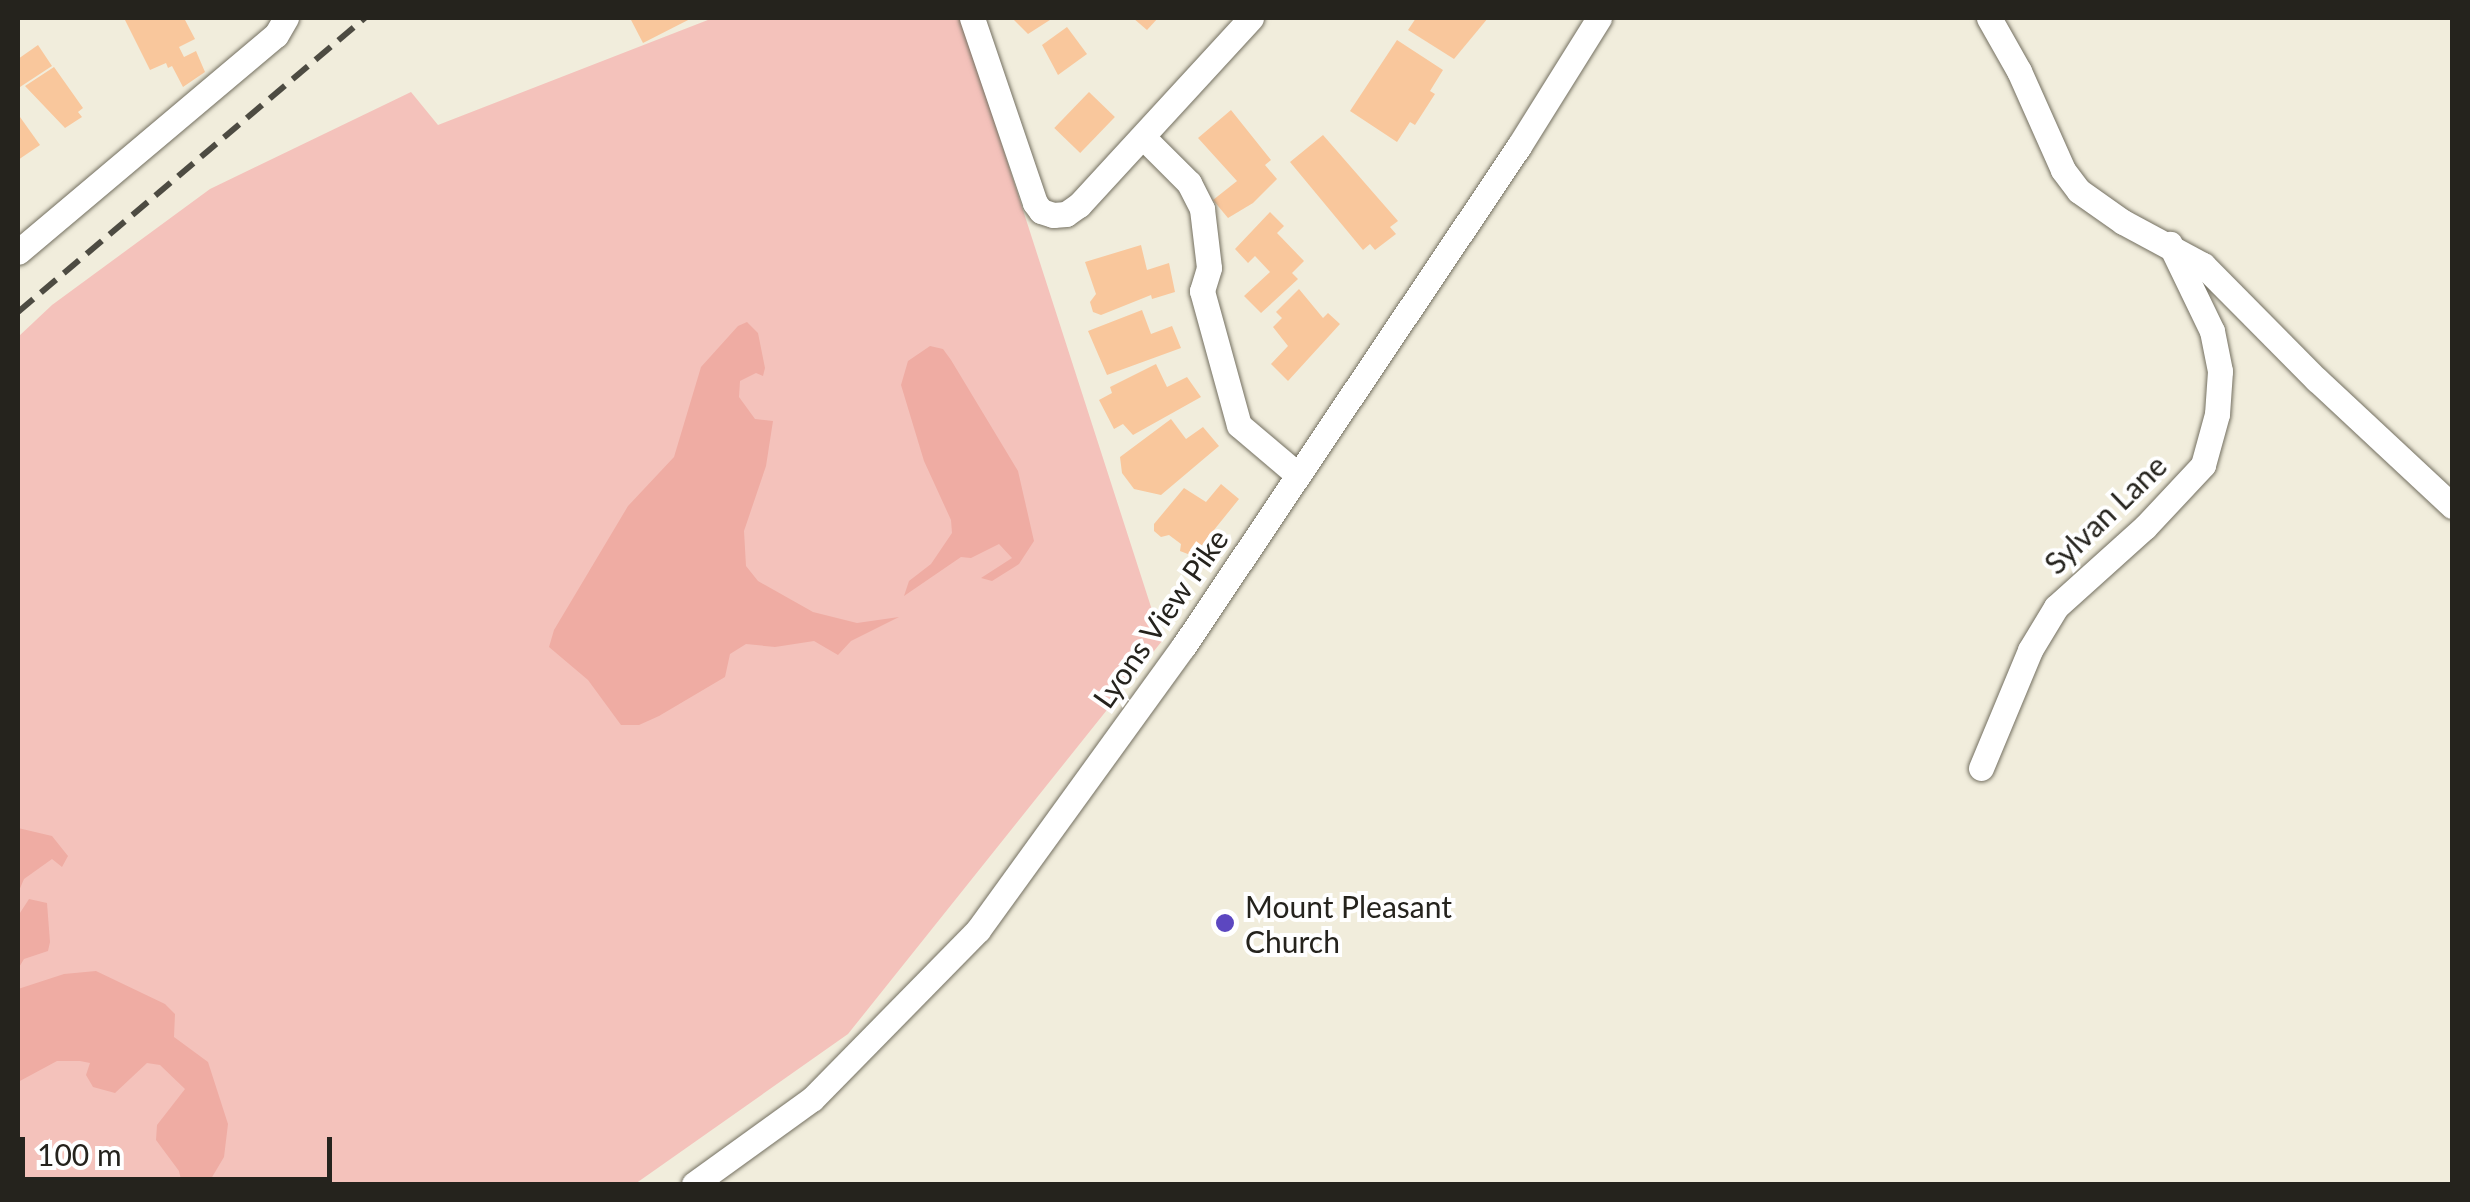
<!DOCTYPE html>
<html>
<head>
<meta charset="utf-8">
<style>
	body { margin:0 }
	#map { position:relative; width:2470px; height:1202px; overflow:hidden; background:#f1eddc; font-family:Lato,sans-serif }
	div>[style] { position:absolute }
	.green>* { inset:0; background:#f4c2bb }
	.forest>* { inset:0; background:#efaca3 }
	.building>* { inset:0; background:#f9c79c; transform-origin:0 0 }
	.roads { filter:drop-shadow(0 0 2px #736f60) drop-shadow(0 0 2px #736f60) }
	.minor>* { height:25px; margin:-12.5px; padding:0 12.5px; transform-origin:12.5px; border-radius:12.5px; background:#fff }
	.rail>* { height:6px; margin-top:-3px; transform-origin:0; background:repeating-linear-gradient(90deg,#4d4b42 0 20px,transparent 0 30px) }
	.dots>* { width:28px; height:28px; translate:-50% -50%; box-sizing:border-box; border:5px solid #fff; border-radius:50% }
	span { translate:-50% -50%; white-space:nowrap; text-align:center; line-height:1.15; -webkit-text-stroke:8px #fff; paint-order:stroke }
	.street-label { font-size:30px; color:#25231d }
	.poi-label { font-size:30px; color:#25231d }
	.left { translate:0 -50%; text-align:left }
	.frame { position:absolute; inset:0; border:20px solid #25231d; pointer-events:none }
	.scale { position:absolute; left:20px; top:1137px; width:312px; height:45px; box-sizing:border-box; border:5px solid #25231d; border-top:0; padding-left:12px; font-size:30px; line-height:35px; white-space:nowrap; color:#25231d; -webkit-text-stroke:8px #fff; paint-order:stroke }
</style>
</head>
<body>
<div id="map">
	<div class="green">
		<i style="clip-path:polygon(713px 18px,961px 18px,1162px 641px,848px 1034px,635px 1184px,18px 1184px,18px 337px,52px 305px,210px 189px,411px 92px,438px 125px)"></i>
	</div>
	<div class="forest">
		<i style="clip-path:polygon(747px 322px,758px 333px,765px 368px,763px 376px,756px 373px,740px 381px,739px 397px,755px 419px,773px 421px,766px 466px,744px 531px,746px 566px,758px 581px,813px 612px,857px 623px,899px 617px,851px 641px,838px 655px,814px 641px,775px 647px,746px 644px,730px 654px,725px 677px,659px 716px,639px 725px,621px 725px,588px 680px,549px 647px,554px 630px,628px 506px,674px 457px,701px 367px,738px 326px)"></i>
		<i style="clip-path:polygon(930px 346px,943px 349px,951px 360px,1018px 471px,1034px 541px,1019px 564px,992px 581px,981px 578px,1012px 558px,999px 544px,971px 558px,961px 557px,904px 596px,909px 581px,931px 564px,952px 533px,951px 520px,924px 461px,901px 385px,908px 361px)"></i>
		<i style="clip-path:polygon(18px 828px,52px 836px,68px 856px,62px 867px,52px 859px,24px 879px,18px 893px)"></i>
		<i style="clip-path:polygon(29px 899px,47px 903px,50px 942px,48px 951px,24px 959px,18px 969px,18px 916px)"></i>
		<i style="clip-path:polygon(96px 971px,165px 1004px,175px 1014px,174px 1037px,208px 1062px,228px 1124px,224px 1157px,208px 1184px,182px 1184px,179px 1171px,156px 1140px,157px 1125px,185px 1089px,160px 1065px,147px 1063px,115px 1093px,93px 1087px,86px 1075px,90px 1063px,80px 1061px,57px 1061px,18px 1082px,18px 989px,64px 974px)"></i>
	</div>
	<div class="building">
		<i style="clip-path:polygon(124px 18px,184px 18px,195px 39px,179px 47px,184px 57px,196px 51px,205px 72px,183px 87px,172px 66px,168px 68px,166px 63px,150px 70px)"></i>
		<i style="clip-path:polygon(630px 18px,692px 18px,643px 43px)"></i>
		<i style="clip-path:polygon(1012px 18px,1053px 18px,1028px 34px)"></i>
		<i style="clip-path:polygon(1133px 18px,1158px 18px,1147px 30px)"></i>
		<i style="clip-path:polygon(1416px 18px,1488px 18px,1454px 59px,1408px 30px)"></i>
		<i style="clip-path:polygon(1067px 27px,1087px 54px,1058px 75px,1042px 45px)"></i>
		<i style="clip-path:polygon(1397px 40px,1443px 70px,1430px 91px,1435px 94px,1415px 125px,1410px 122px,1397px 142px,1350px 111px)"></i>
		<i style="clip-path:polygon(38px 45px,52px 66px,20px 87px,18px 59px)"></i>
		<i style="clip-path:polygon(54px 67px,83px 108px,78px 112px,82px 117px,65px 128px,25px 86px)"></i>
		<i style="left:1089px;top:92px;width:36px;height:50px;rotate:44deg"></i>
		<i style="clip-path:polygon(1231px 110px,1271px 160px,1265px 165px,1277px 179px,1253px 203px,1228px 218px,1213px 200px,1237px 181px,1198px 138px)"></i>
		<i style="clip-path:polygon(20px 117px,40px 145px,18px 160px,18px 119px)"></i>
		<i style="clip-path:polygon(1323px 135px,1398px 221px,1390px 227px,1396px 234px,1375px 250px,1370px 244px,1363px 250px,1290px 162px)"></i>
		<i style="clip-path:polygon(1270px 212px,1284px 226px,1277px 233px,1304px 261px,1292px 273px,1298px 279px,1261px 313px,1244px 296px,1270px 272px,1255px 256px,1248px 263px,1235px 249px)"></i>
		<i style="clip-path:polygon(1141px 245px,1147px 270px,1169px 263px,1175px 292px,1152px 299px,1151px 295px,1101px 315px,1093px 312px,1090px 302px,1096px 294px,1085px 262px)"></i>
		<i style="clip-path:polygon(1299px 289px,1323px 318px,1328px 313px,1340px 324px,1288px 381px,1271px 364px,1288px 346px,1273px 327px,1282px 318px,1276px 312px)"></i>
		<i style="clip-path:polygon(1142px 310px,1151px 334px,1172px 326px,1181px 348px,1107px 375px,1088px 331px)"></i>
		<i style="clip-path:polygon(1156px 364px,1167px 387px,1187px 377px,1201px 397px,1133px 435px,1123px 424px,1114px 429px,1099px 400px,1112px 393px,1110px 387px)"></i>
		<i style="clip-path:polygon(1171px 419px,1186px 439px,1203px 427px,1219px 446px,1161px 495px,1134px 489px,1122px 473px,1120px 457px)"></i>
		<i style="clip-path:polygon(1221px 484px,1239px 499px,1193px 556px,1180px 551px,1181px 544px,1169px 535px,1161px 537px,1154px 531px,1154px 524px,1184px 488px,1206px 502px)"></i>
	</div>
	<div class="roads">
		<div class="minor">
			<i style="left:972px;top:18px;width:195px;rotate:71.2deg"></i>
			<i style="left:1035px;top:203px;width:10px;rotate:53deg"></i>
			<i style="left:1041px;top:211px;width:13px;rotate:18deg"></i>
			<i style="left:1053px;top:215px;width:13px;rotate:-4deg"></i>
			<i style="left:1066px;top:214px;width:16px;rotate:-35deg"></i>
			<i style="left:1079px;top:205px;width:254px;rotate:-47.4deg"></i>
			<i style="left:1989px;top:18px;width:61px;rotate:60.5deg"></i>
			<i style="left:2019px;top:71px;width:108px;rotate:66deg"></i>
			<i style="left:2063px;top:170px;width:26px;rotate:53deg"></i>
			<i style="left:2079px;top:191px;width:54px;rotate:35.2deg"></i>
			<i style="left:2123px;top:222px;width:91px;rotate:28.3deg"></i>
			<i style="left:2203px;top:265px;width:162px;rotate:45.3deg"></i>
			<i style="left:2317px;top:380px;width:185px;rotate:43deg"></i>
			<i style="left:1143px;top:137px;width:65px;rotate:45deg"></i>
			<i style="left:1189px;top:183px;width:29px;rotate:63deg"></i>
			<i style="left:1202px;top:209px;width:59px;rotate:83.2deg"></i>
			<i style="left:1209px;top:268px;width:24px;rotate:107deg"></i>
			<i style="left:1202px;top:291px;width:139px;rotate:74.6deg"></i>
			<i style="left:1239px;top:425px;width:77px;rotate:40.3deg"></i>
			<i style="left:18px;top:252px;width:337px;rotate:-40.1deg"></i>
			<i style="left:276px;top:35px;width:20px;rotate:-60deg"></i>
			<i style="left:1981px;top:768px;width:128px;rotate:-67.4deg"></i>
			<i style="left:2030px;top:650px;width:50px;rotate:-58.8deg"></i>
			<i style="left:2056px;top:607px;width:120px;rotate:-42deg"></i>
			<i style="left:2145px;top:527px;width:85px;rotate:-46.9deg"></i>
			<i style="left:2203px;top:465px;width:53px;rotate:-74.6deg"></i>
			<i style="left:2217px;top:414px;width:43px;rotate:-86deg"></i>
			<i style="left:2220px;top:371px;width:41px;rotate:-101.3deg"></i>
			<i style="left:2212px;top:331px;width:97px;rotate:-115.8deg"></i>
			<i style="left:694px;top:1184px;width:145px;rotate:-35.8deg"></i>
			<i style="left:812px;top:1099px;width:237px;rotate:-45.5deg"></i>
			<i style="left:978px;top:930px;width:349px;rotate:-54.1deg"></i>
			<i style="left:1183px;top:647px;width:603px;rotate:-56.15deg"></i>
			<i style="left:1519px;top:146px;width:151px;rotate:-58deg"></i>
		</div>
	</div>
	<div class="rail">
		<i style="left:18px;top:312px;width:455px;rotate:-40.3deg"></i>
	</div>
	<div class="dots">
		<i style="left:1225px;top:923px;background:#5c47c0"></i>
	</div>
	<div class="street-label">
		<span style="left:2105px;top:514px;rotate:-44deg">Sylvan Lane</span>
		<span style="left:1160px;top:618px;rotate:-55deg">Lyons View Pike</span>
	</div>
	<div class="poi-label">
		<span class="left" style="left:1245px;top:923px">Mount Pleasant<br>Church</span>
	</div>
	<div class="frame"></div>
	<div class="scale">100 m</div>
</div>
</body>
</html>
